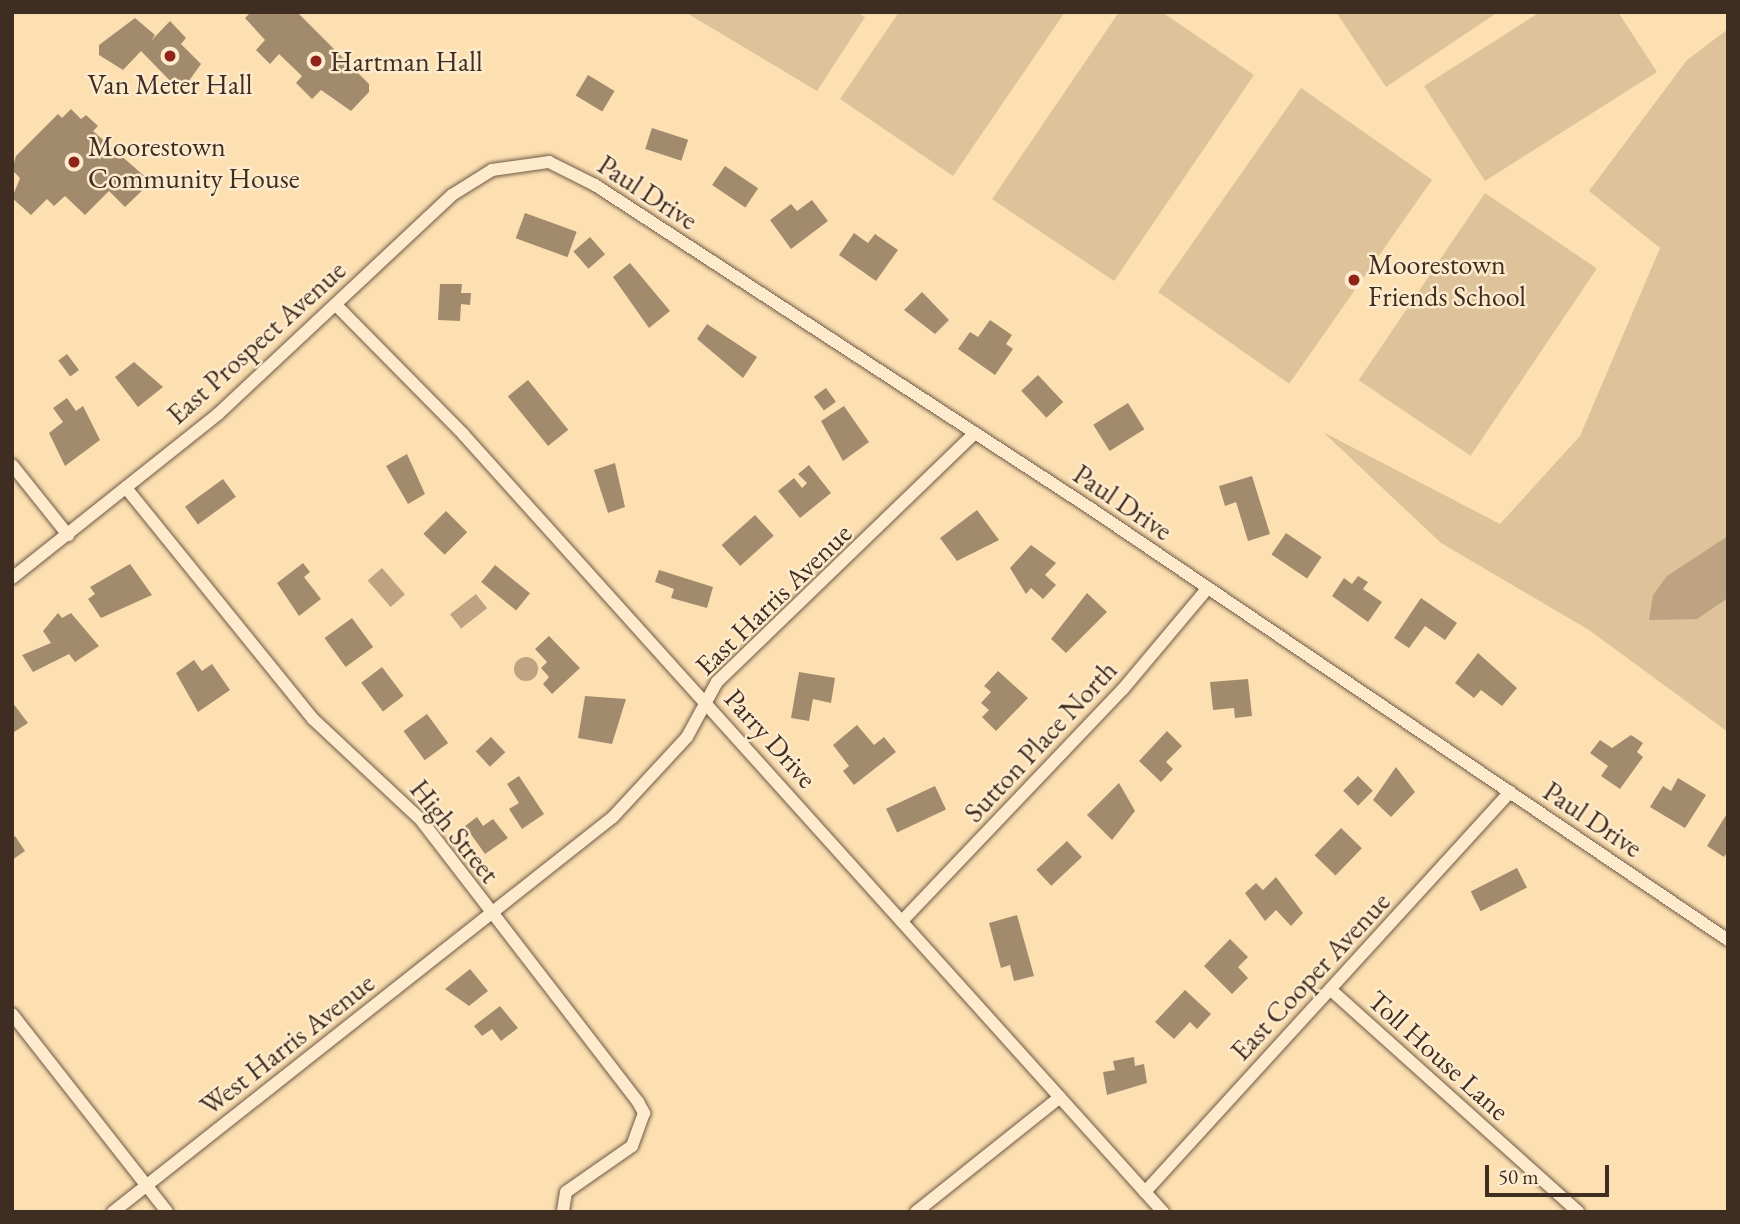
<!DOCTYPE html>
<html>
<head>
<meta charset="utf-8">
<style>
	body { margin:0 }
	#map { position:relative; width:1740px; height:1224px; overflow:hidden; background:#fde0b2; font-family:"EB Garamond",serif }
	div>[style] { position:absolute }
	.green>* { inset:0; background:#ddc29a; transform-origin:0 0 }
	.water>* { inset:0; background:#bda381; transform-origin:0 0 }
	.round { border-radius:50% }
	.building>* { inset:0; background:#a28a6d; transform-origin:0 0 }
	.roads { filter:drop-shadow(0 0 2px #6f5a46) drop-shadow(0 0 2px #6f5a46) }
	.street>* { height:12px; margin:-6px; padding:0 6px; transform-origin:6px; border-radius:6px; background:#feebcd }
	.dots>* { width:19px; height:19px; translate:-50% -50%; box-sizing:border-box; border:4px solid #feebcd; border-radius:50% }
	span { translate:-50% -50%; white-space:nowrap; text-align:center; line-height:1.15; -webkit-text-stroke:5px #feebcd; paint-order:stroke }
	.poi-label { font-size:28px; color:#402d22 }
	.left { translate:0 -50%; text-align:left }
	.street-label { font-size:28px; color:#402d22 }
	.frame { position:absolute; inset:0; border:14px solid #402d22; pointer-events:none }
	.scale { position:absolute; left:1485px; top:1165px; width:124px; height:32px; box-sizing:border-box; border:4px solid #402d22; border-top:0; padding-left:9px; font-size:21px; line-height:24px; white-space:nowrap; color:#402d22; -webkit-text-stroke:5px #feebcd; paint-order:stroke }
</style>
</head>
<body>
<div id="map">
	<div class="green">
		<i style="clip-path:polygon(685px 12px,856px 12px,865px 17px,817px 91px)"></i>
		<i style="clip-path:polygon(899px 12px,1065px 12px,953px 176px,840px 99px)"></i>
		<i style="clip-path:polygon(1119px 12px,1162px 12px,1254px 75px,1114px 281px,992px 199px)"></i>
		<i style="clip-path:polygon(1336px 12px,1498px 12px,1386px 87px)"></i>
		<i style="clip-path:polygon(1540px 12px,1618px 12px,1657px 72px,1485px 181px,1424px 86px)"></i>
		<i style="clip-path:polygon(1728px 29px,1728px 732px,1589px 630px,1441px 543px,1323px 432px,1500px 524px,1580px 436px,1660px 248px,1589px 191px,1687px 60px)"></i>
		<i style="left:1301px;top:88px;width:160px;height:249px;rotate:35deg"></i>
		<i style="left:1485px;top:193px;width:135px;height:226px;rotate:34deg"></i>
	</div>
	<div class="water">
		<i style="clip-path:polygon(1728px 536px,1728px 598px,1697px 619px,1649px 620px,1653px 595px,1667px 576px)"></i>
		<i style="left:382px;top:568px;width:35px;height:19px;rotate:49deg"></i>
		<i style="left:476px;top:594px;width:18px;height:33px;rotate:52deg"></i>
		<i class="round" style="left:514px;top:657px;width:24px;height:24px"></i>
	</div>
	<div class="building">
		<i style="clip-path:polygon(251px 12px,297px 12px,369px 84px,369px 92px,351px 111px,321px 90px,312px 99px,296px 83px,302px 76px,279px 54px,270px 64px,256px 50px,265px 40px,245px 18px)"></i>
		<i style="clip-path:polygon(135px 18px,155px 35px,151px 41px,170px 21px,186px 38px,181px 44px,201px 64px,181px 92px,141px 51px,123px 70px,99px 55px,99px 45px)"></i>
		<i style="left:588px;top:75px;width:31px;height:24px;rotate:31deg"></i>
		<i style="clip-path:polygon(71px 109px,81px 119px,86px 115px,98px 126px,93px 131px,151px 182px,125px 207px,109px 191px,85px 215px,65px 196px,54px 206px,47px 199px,31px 215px,12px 198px,20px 178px,12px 170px,16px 156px,58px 114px,62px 118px)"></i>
		<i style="left:652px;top:128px;width:38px;height:22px;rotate:18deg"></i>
		<i style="left:725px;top:166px;width:40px;height:23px;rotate:34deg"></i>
		<i style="clip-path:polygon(812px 200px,828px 221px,791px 249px,770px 220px,791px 204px,797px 211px)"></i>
		<i style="left:525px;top:213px;width:55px;height:27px;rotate:20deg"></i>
		<i style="clip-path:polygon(854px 233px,868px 243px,875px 234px,898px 250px,876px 281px,839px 255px)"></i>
		<i style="left:590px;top:237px;width:23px;height:22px;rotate:49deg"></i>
		<i style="clip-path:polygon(630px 263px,670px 311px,649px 328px,613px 277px)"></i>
		<i style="clip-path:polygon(440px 284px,462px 284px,461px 293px,471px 293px,470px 305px,461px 304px,460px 321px,438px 320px)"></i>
		<i style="clip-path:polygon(922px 292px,949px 320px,935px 334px,904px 310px)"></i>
		<i style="clip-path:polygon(990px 320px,1012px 335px,1006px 344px,1013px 349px,995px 375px,958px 349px,970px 332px,978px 337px)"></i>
		<i style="clip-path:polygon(707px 324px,757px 357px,743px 378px,697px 339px)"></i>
		<i style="left:67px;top:354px;width:20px;height:11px;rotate:53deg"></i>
		<i style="clip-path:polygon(134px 362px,163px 387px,138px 407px,115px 377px)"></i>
		<i style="left:1038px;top:375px;width:37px;height:23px;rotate:47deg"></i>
		<i style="left:528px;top:380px;width:64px;height:26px;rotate:51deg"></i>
		<i style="left:826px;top:388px;width:17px;height:15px;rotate:54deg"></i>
		<i style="clip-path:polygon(67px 398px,76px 411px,83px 406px,100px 440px,65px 466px,49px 433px,63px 422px,53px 408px)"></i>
		<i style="left:1128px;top:403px;width:31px;height:41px;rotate:58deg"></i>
		<i style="clip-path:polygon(844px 406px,869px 442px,843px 461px,821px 421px)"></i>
		<i style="clip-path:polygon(407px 454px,425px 494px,408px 504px,386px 466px)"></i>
		<i style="clip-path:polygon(615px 463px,625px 507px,608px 513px,594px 470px)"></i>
		<i style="clip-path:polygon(809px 465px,831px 493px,800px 518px,778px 491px,794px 478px,802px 488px,807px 483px,798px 474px)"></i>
		<i style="clip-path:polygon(1252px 476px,1270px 534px,1248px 541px,1236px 502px,1225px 506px,1219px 486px)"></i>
		<i style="left:223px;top:479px;width:22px;height:47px;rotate:54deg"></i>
		<i style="clip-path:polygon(977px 510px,999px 540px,957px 561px,940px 538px)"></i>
		<i style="left:446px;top:511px;width:30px;height:32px;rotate:45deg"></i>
		<i style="left:755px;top:515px;width:28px;height:45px;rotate:48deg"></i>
		<i style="left:1286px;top:533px;width:43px;height:26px;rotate:34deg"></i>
		<i style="clip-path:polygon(1031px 545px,1056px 563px,1045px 575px,1056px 585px,1043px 599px,1031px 588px,1026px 594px,1010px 568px)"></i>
		<i style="clip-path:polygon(303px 563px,310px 572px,304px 577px,321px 599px,299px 616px,277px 583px)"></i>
		<i style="clip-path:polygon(130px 564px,152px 595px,101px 618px,88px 599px,95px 594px,90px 587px)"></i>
		<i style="left:495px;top:565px;width:45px;height:22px;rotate:39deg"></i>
		<i style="clip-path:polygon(659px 570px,713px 587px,707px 608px,671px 598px,674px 589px,655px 582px)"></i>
		<i style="clip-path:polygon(1358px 576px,1368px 582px,1363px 589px,1382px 602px,1368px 622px,1332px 596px,1344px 578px,1352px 584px)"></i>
		<i style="clip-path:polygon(1087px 593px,1107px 612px,1066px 653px,1051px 639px)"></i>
		<i style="clip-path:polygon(1421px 598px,1457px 623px,1445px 640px,1425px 626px,1409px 648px,1394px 638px)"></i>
		<i style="clip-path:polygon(58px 613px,62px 618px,71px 613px,99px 646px,75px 662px,69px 654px,33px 672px,22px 655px,51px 643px,43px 631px)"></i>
		<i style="left:352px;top:618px;width:36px;height:34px;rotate:54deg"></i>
		<i style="clip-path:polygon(549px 636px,580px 668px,552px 694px,543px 684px,549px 677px,541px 668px,547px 662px,535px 649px)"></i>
		<i style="clip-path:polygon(1478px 653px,1517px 688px,1502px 706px,1481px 690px,1474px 698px,1455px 683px)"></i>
		<i style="clip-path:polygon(194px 660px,202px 671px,212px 664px,230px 690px,198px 712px,176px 673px)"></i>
		<i style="left:382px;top:667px;width:36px;height:26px;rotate:53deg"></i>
		<i style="clip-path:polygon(998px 671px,1028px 698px,996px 731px,982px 717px,989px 710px,981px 703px,991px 692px,984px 686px)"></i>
		<i style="clip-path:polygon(799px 672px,835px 678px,831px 703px,813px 699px,809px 721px,791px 718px)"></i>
		<i style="clip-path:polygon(1248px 679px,1252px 716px,1235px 718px,1234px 708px,1213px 710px,1210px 682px)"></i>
		<i style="clip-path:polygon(585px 696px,626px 699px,612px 744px,578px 738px)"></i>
		<i style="clip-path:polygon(12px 702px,28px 723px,14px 732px,12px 730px)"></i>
		<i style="left:427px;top:714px;width:36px;height:29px;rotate:54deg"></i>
		<i style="clip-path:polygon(857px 725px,874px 745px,884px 737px,896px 752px,854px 785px,843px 771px,849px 766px,833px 745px)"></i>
		<i style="clip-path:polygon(1167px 731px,1182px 746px,1166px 762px,1173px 769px,1161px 782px,1139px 761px)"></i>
		<i style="clip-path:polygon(1631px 735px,1643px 743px,1637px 752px,1643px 757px,1620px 789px,1601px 776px,1608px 766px,1590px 753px,1600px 740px,1612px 748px)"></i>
		<i style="left:491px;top:737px;width:21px;height:21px;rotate:47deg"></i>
		<i style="clip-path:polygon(1396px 767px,1415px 792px,1391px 817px,1373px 800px)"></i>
		<i style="clip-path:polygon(519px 776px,544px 814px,522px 829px,509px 809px,519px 803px,507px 784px)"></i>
		<i style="left:1358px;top:776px;width:21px;height:21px;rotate:45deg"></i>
		<i style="clip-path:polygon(1678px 778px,1706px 795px,1685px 828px,1650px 807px,1663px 786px,1671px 791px)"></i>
		<i style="clip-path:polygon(1119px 783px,1135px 811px,1112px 840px,1087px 815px)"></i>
		<i style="left:935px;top:786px;width:26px;height:54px;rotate:65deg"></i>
		<i style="clip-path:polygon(1728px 812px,1728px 851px,1724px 857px,1707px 846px)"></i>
		<i style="clip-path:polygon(477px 817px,483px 826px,493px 819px,508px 838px,485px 854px,465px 826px)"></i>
		<i style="left:1341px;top:828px;width:29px;height:38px;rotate:44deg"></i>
		<i style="clip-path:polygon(15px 836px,25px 851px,12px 860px,12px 838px)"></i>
		<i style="left:1067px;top:841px;width:22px;height:42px;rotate:47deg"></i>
		<i style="left:1517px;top:868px;width:22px;height:52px;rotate:63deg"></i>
		<i style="clip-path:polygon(1276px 877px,1303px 913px,1291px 926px,1276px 910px,1265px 921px,1245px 893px,1256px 883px,1263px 890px)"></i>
		<i style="clip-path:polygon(1017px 915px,1034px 976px,1014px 981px,1010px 965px,1001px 968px,989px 923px)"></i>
		<i style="clip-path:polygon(1230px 939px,1248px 957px,1238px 967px,1248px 978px,1232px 994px,1204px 966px)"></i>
		<i style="clip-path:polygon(470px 969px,488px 991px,469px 1006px,445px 989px)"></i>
		<i style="clip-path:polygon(1185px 990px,1211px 1014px,1197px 1029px,1190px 1022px,1174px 1039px,1155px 1022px)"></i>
		<i style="clip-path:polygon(500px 1006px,518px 1028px,501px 1041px,492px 1029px,482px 1036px,474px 1026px)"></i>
		<i style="clip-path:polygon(1134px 1057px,1135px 1066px,1144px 1064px,1147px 1083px,1107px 1095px,1103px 1072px,1115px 1070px,1113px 1061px)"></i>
	</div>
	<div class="roads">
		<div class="street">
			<i style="left:336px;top:305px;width:181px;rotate:45.4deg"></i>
			<i style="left:463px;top:434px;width:1047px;rotate:48.02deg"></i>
			<i style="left:12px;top:465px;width:90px;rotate:51.3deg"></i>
			<i style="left:126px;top:488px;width:297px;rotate:51deg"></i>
			<i style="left:313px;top:719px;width:148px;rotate:43.1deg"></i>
			<i style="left:421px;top:820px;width:356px;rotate:52.4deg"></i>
			<i style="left:638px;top:1102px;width:13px;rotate:61deg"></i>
			<i style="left:644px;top:1113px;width:35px;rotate:110deg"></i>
			<i style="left:632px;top:1146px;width:80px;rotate:145.1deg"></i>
			<i style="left:566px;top:1192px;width:20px;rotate:99deg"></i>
			<i style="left:12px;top:578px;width:263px;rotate:-38.5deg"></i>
			<i style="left:218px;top:414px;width:320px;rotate:-43.1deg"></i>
			<i style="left:452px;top:195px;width:47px;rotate:-32deg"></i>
			<i style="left:492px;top:170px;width:58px;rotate:-8deg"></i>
			<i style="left:549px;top:162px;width:51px;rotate:26.6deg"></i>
			<i style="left:595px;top:185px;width:591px;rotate:33.13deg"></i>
			<i style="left:1090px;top:508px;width:770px;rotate:34.1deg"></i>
			<i style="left:902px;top:921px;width:320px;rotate:-46.4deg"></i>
			<i style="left:1123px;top:689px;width:131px;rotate:-50deg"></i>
			<i style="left:1331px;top:990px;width:332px;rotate:41.9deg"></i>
			<i style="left:12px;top:1014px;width:251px;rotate:51.9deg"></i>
			<i style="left:1145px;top:1192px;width:542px;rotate:-47.62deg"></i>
			<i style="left:113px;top:1212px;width:637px;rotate:-38.31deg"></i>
			<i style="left:613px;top:817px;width:109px;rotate:-47.2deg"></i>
			<i style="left:687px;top:737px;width:63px;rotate:-61.4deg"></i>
			<i style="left:717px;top:682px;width:357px;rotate:-44deg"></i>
			<i style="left:916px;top:1212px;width:184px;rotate:-38.6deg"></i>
		</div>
	</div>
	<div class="dots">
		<i style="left:170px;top:56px;background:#8f2418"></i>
		<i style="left:316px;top:61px;background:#8f2418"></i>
		<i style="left:74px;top:162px;background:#8f2418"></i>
		<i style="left:1354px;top:280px;background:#8f2418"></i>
	</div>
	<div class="poi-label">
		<span class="left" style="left:330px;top:61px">Hartman Hall</span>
		<span style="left:170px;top:84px">Van Meter Hall</span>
		<span class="left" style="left:88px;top:162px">Moorestown<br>Community House</span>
		<span class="left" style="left:1368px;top:280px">Moorestown<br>Friends School</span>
	</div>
	<div class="street-label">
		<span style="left:648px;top:192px;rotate:33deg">Paul Drive</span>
		<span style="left:256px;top:342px;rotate:-42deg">East Prospect Avenue</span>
		<span style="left:1123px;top:502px;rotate:34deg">Paul Drive</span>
		<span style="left:773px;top:599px;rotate:-44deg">East Harris Avenue</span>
		<span style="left:771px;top:738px;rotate:48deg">Parry Drive</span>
		<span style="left:1040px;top:741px;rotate:-47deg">Sutton Place North</span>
		<span style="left:1593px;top:819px;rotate:34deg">Paul Drive</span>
		<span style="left:455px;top:831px;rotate:51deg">High Street</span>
		<span style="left:1310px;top:976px;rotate:-47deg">East Cooper Avenue</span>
		<span style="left:287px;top:1044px;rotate:-38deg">West Harris Avenue</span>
		<span style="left:1439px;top:1055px;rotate:42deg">Toll House Lane</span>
	</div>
	<div class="frame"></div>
	<div class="scale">50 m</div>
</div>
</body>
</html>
